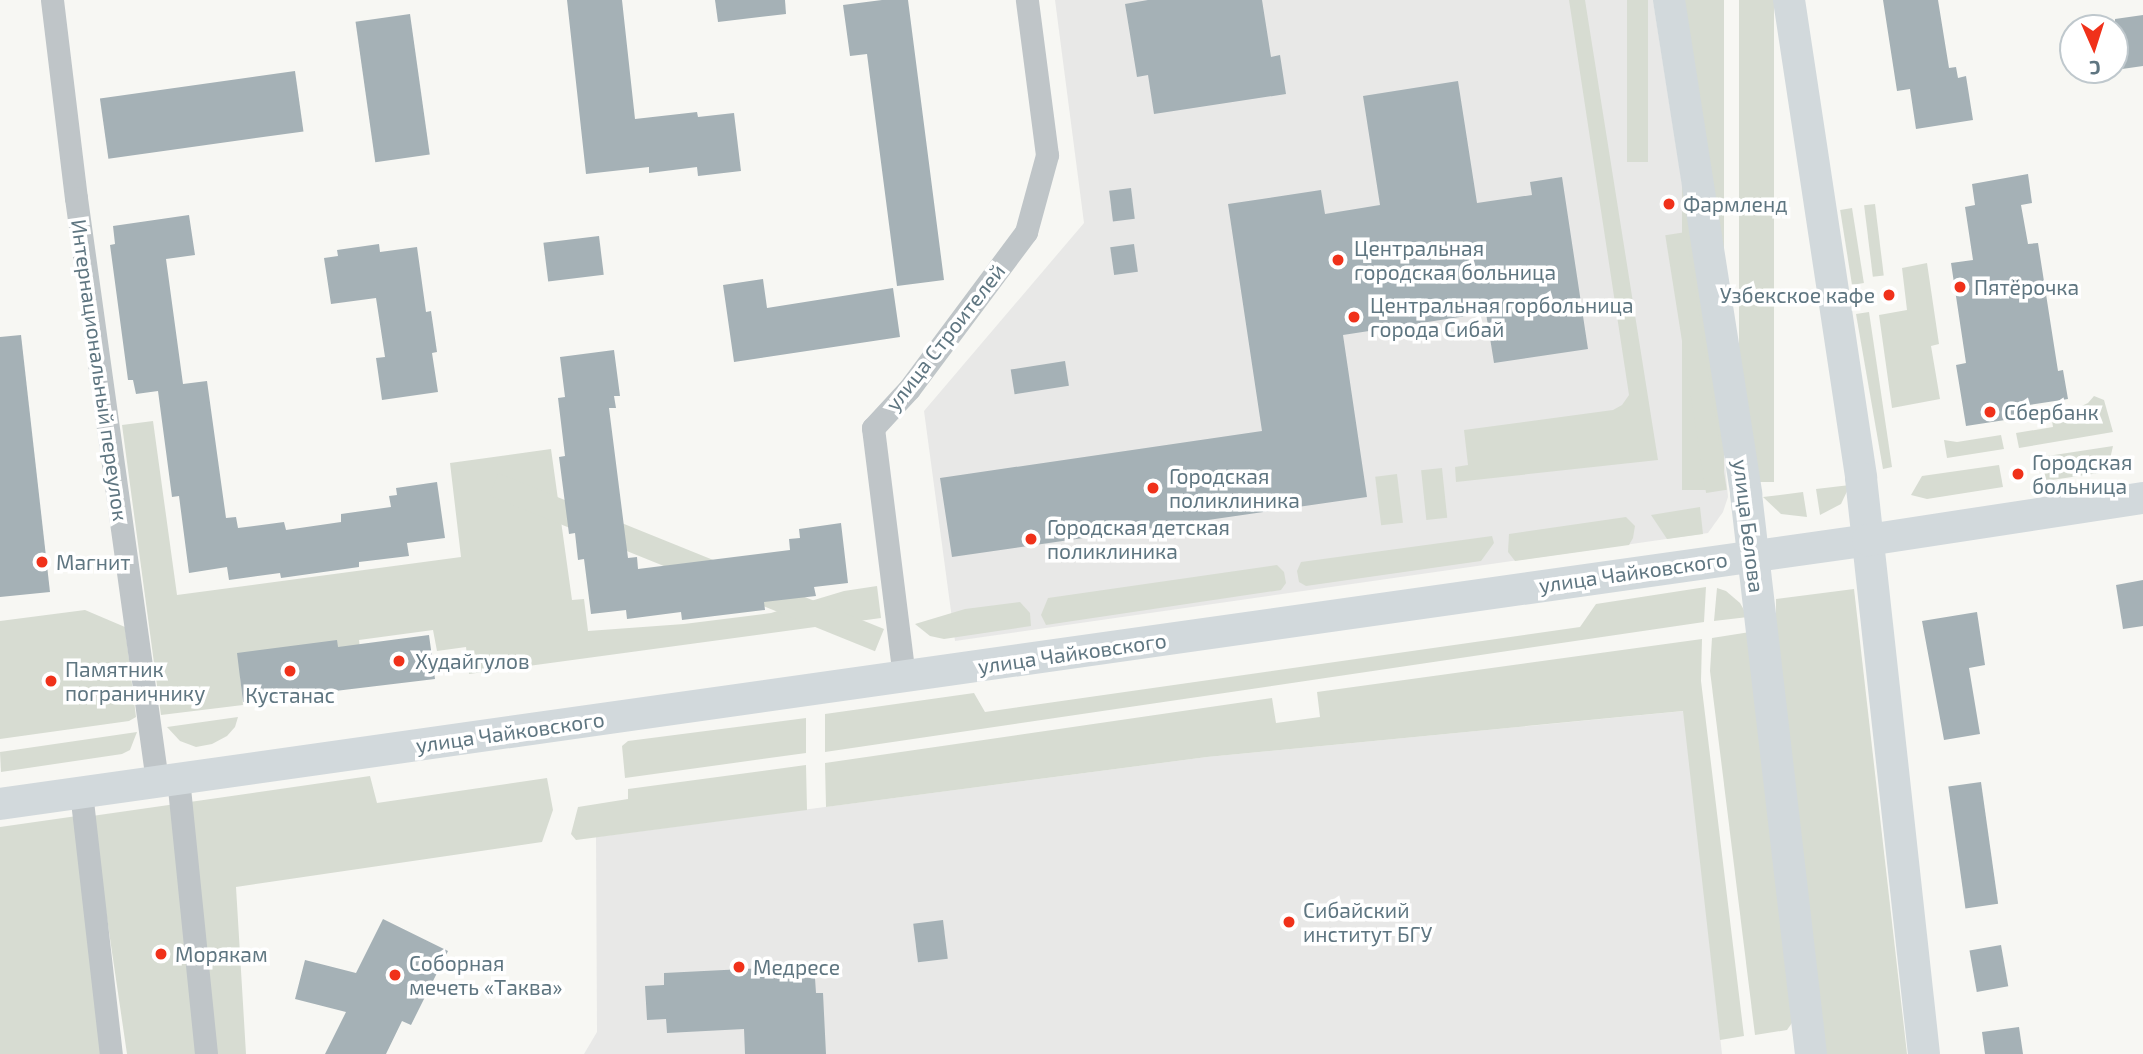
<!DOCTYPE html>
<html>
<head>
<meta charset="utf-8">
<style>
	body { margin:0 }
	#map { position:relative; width:2143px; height:1054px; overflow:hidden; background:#f7f7f3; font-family:"Exo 2",sans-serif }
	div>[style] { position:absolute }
	.built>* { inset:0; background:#e8e8e7 }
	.green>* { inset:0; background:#d7dcd2; transform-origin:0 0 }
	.building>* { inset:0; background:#a5b1b6; transform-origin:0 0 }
	.street>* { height:23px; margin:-11.5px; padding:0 11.5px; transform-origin:11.5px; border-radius:11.5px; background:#bfc5c8 }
	.secondary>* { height:32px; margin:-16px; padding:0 16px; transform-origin:16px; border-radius:16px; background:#d2d9dc }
	.dots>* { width:19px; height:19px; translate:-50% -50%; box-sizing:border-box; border:4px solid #fff; border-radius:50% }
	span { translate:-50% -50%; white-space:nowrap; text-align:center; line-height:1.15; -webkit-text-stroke:7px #fff; paint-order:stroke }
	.poi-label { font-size:21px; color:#5f7681 }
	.left { translate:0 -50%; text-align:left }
	.right { translate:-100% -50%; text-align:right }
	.street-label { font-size:21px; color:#5f7681 }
	.north { position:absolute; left:2059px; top:14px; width:70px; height:70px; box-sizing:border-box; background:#fff; border:2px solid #bfc8cd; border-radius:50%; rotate:177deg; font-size:19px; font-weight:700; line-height:28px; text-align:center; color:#5f7681 }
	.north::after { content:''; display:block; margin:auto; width:24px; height:32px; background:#f0311a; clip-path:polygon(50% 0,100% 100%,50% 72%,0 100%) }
</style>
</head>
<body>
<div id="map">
	<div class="built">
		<i style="clip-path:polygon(1055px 0,1653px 0,1723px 443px,1728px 497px,1723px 512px,1708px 533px,955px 641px,924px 411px,1084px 223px)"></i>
		<i style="clip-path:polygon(1684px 711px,1722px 1054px,584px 1054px,597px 1032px,596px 837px,1207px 757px)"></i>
	</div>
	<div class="green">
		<i style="clip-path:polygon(1569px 0,1585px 0,1658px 460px,1456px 482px,1455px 467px,1468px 465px,1464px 430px,1613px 410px,1622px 405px,1629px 395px)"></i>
		<i style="left:1627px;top:0;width:21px;height:162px"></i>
		<i style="left:1682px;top:0;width:42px;height:490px"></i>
		<i style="left:1739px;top:0;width:35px;height:482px"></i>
		<i style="left:1875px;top:204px;width:72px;height:11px;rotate:83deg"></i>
		<i style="left:1852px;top:208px;width:76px;height:12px;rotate:81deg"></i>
		<i style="left:1686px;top:232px;width:261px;height:21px;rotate:81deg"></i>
		<i style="clip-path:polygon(1927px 263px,1939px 344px,1931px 346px,1940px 399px,1892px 408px,1879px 315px,1907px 310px,1902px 268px)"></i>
		<i style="clip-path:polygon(1869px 312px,1892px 467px,1883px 469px,1856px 314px)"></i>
		<i style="clip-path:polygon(2094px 396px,2104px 400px,2113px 432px,2019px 448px,2016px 433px,2053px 427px,2051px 415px,2071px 411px,2088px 403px)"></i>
		<i style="clip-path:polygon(153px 421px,177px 595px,461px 557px,450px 463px,551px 449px,572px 600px,584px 599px,588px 631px,684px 624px,771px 613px,844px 591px,877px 586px,881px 618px,469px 674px,466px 647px,437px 651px,433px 630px,359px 640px,361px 658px,240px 675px,243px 705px,161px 715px,122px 425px)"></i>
		<i style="clip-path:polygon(2001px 435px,2004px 449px,1947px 458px,1944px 440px,1957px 442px)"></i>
		<i style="clip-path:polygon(2113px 446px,2110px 459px,2099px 473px,2045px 481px,2041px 457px)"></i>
		<i style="clip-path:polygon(1999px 465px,2003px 487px,1927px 499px,1911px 495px,1922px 476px)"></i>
		<i style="left:1442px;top:468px;width:50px;height:21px;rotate:84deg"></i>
		<i style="left:1397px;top:474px;width:49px;height:22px;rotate:83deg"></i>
		<i style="clip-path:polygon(1850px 485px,1841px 504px,1820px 515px,1816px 489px)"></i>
		<i style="clip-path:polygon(1803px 492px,1807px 517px,1781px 514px,1763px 497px)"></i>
		<i style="clip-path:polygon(1700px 507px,1703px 534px,1667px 539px,1651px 515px)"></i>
		<i style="clip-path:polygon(1626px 517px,1635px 526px,1633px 538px,1629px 545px,1515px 561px,1508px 552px,1509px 534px)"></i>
		<i style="clip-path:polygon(1492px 536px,1494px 543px,1481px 561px,1306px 586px,1299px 582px,1297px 571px,1301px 562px)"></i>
		<i style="clip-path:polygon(1277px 565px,1284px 572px,1286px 583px,1281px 590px,1046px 625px,1041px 615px,1048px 598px)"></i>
		<i style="clip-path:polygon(1706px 587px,1704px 622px,825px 752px,825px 714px,974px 693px,985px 712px,1580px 627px,1596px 604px)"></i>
		<i style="clip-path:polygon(1717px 588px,1726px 591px,1740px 603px,1748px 617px,1714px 621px)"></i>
		<i style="clip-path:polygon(1854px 589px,1907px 1054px,1825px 1054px,1776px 626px,1776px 599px)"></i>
		<i style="clip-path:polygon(1020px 602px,1030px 613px,1031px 626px,944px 639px,930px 636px,915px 624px,965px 609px)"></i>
		<i style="clip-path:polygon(85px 610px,125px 627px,136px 717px,129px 721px,0 739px,0 621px)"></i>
		<i style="left:884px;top:629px;width:24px;height:416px;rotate:112deg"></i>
		<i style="clip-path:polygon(1750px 632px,1794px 1020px,1787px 1030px,1755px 1035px,1710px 671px,1712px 638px)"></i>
		<i style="clip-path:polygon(1702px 639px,1701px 681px,1744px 1036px,1720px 1040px,1683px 711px,1207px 757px,826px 807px,825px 763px,1272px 698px,1276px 723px,1320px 717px,1317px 692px)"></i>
		<i style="clip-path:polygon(238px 717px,235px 727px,227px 736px,212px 744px,196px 747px,180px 741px,167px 727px)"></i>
		<i style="clip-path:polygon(806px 718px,806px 753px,625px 778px,622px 746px,628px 741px)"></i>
		<i style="clip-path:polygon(137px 732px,130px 750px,122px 754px,1px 772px,0 752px)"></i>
		<i style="clip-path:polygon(806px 765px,807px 810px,576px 840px,571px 834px,578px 807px,628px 799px,628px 789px)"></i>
		<i style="clip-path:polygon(370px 776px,377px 803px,547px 778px,553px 810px,542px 842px,236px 887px,246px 1054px,127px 1054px,92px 816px)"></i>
		<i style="clip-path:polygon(77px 816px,105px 1054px,0 1054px,0 827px)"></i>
	</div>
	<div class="building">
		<i style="clip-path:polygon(567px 0,622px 0,635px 119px,697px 112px,698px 117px,734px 113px,741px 171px,698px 176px,697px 167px,649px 173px,649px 167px,586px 174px)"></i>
		<i style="clip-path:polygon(715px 0,785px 0,786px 14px,718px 22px)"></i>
		<i style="clip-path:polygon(882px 0,908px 0,944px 280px,897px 286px,867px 54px,850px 56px,843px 5px)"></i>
		<i style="clip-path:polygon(1148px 0,1262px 0,1271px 57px,1280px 55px,1286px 94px,1154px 114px,1148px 75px,1137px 77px,1125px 4px)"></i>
		<i style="clip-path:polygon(1883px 0,1938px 0,1949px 68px,1956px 67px,1958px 78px,1966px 76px,1973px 120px,1916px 129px,1910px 89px,1897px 91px)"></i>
		<i style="left:410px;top:14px;width:142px;height:55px;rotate:82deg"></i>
		<i style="clip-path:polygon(2143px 15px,2143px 66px,2115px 70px,2115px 19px)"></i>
		<i style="left:295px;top:71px;width:61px;height:197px;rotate:82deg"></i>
		<i style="clip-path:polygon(1458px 81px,1477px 203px,1532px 195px,1530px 182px,1562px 177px,1588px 349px,1494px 363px,1486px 313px,1343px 335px,1367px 497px,952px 557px,940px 478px,1262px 431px,1228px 204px,1321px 190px,1325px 214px,1380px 205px,1363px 96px)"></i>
		<i style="clip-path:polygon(2028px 174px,2032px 203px,2021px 205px,2028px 244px,2038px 243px,2058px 371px,2063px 370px,2068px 399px,2029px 405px,2031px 416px,1966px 426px,1956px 365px,1966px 363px,1951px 263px,1973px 260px,1965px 207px,1975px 205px,1972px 184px)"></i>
		<i style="left:1131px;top:188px;width:31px;height:22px;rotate:83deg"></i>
		<i style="clip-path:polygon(189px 215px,195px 255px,166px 259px,183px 384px,207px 381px,226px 518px,236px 517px,238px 528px,284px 522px,286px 530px,341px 522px,341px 514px,391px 507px,389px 496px,397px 495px,396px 488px,437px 482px,445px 538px,407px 543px,409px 556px,359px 562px,359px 567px,281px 578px,280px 573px,229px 580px,227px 567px,189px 573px,179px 496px,172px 497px,158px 391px,136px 394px,133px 380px,128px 380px,110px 245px,115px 244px,113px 226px)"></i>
		<i style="left:599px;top:236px;width:39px;height:56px;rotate:83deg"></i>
		<i style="clip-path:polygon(379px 244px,380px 252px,417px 247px,426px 312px,431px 311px,437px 352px,432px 353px,438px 392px,382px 400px,376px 358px,385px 357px,376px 298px,331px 304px,324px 258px,338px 256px,337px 250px)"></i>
		<i style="left:1134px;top:244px;width:28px;height:24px;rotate:82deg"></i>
		<i style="clip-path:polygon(763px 279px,767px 308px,893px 288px,900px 337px,734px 362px,723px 285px)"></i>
		<i style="clip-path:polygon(21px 335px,50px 592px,0 597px,0 337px)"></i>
		<i style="clip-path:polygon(614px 350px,620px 396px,614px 396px,616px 408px,609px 408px,628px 558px,637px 557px,638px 569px,790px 550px,789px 539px,800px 538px,799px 529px,841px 523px,848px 583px,814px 587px,816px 596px,764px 602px,765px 610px,682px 620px,681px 612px,627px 619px,626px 610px,591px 614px,584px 559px,578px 560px,575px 533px,569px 534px,559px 457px,565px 456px,558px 398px,565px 397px,560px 357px)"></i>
		<i style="left:1065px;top:361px;width:25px;height:55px;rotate:81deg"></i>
		<i style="clip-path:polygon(2143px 580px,2143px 626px,2123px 629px,2116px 585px)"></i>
		<i style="clip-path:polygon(1977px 612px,1985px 665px,1969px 668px,1980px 734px,1944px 740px,1922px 621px)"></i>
		<i style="clip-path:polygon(429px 635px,435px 679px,243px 702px,237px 653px,337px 640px,338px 647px)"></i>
		<i style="left:1981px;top:782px;width:123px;height:33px;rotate:82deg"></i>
		<i style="clip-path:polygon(383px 919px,448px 951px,411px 1025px,402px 1021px,386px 1054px,325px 1054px,346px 1012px,295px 999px,305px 960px,356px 973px)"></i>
		<i style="left:943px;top:920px;width:39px;height:30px;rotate:83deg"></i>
		<i style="left:2001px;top:945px;width:42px;height:32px;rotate:80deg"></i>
		<i style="clip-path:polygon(805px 966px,806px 978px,815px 978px,816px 993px,823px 993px,826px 1054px,745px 1054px,744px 1029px,667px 1033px,666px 1019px,647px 1020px,645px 986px,664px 985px,664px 973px)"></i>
		<i style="clip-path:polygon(2019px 1027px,2023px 1054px,1985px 1054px,1982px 1032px)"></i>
	</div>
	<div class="street">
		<i style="left:52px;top:0;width:199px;rotate:83.1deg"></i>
		<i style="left:76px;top:198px;width:589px;rotate:82.09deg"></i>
		<i style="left:904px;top:677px;width:251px;rotate:-97.1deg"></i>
		<i style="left:873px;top:428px;width:53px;rotate:-47.3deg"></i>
		<i style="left:909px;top:389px;width:196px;rotate:-53.3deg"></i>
		<i style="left:1026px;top:232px;width:80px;rotate:-74.7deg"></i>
		<i style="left:1047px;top:155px;width:156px;rotate:-97.4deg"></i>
		<i style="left:178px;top:778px;width:277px;rotate:84.2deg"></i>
		<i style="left:81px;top:792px;width:264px;rotate:83.5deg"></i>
	</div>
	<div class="secondary">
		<i style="left:1669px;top:0;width:500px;rotate:81.1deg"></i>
		<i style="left:1746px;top:494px;width:564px;rotate:83.38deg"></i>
		<i style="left:1789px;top:0;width:483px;rotate:81.4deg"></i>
		<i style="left:1861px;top:478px;width:579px;rotate:83.76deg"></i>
		<i style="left:0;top:804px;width:1887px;rotate:-8.04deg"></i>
		<i style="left:1868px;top:540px;width:278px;rotate:-8.7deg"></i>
	</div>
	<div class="dots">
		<i style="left:1669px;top:204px;background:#f0311a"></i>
		<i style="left:1338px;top:260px;background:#f0311a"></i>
		<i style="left:1960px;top:287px;background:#f0311a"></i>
		<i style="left:1889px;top:295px;background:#f0311a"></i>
		<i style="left:1354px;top:317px;background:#f0311a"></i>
		<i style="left:1990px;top:412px;background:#f0311a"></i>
		<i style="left:2018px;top:474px;background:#f0311a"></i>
		<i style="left:1153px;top:488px;background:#f0311a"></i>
		<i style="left:1031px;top:539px;background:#f0311a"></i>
		<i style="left:42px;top:562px;background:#f0311a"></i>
		<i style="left:399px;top:661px;background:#f0311a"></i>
		<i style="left:290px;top:671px;background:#f0311a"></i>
		<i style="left:51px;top:681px;background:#f0311a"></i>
		<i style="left:1289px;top:922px;background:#f0311a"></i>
		<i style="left:161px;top:954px;background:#f0311a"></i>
		<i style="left:739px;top:967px;background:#f0311a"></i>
		<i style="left:395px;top:975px;background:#f0311a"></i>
	</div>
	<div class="poi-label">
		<span class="left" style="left:1683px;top:204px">Фармленд</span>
		<span class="left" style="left:1354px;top:260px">Центральная<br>городская больница</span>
		<span class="left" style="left:1974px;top:287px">Пятёрочка</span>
		<span class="right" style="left:1875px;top:295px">Узбекское кафе</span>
		<span class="left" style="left:1370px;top:317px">Центральная горбольница<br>города Сибай</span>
		<span class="left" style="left:2004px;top:412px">Сбербанк</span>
		<span class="left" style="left:2032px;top:474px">Городская<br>больница</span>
		<span class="left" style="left:1169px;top:488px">Городская<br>поликлиника</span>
		<span class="left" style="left:1047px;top:539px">Городская детская<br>поликлиника</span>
		<span class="left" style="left:56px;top:562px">Магнит</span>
		<span class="left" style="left:415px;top:661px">Худайгулов</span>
		<span class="left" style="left:65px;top:681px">Памятник<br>пограничнику</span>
		<span style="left:290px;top:695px">Кустанас</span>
		<span class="left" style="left:1303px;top:922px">Сибайский<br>институт БГУ</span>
		<span class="left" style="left:175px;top:954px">Морякам</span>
		<span class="left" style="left:409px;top:975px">Соборная<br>мечеть «Таква»</span>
		<span class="left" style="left:753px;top:967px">Медресе</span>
	</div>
	<div class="street-label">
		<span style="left:945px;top:337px;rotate:-52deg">улица Строителей</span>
		<span style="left:100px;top:370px;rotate:82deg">Интернациональный переулок</span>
		<span style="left:1749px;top:526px;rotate:83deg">улица Белова</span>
		<span style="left:1633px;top:572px;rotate:-8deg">улица Чайковского</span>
		<span style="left:1072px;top:653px;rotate:-8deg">улица Чайковского</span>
		<span style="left:510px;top:732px;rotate:-8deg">улица Чайковского</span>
	</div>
	<div class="north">С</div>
</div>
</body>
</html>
